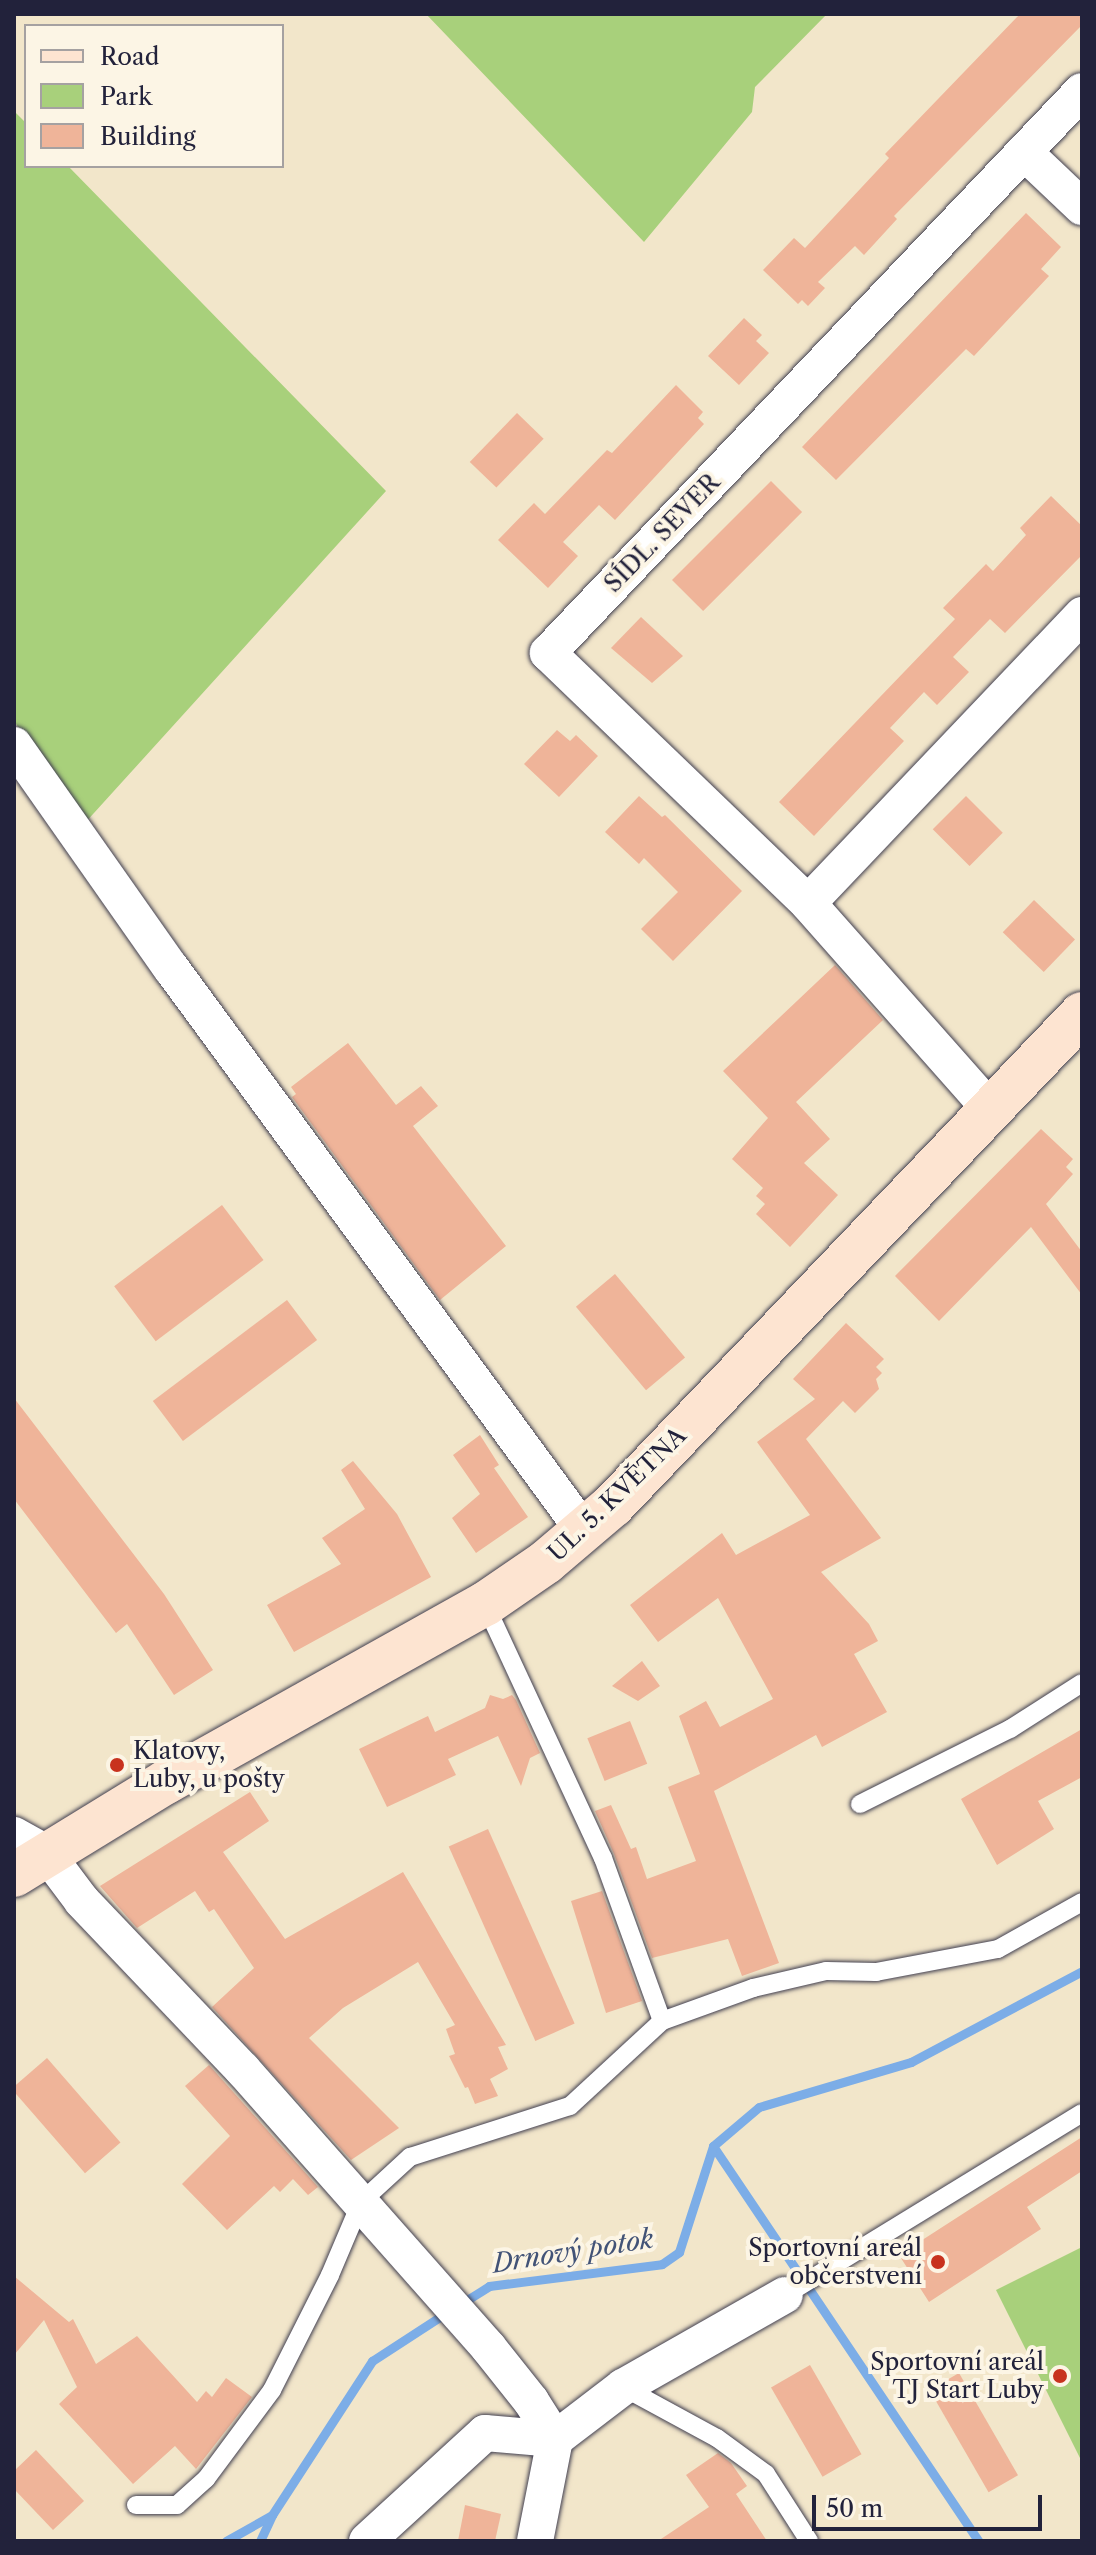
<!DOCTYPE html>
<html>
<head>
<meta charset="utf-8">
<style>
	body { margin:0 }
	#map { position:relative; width:1096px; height:2555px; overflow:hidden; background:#f2e6ca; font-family:"Libre Caslon Text",serif }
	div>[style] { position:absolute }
	.green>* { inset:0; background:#a8d07b }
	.stream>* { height:9px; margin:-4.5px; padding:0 4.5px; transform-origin:4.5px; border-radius:4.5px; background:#7cade7 }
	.building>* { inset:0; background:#efb499; transform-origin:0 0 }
	.roads { filter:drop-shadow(0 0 2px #413f50) drop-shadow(0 0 2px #413f50) }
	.lane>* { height:18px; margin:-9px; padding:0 9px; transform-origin:9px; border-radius:9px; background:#fff }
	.street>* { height:36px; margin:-18px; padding:0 18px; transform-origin:18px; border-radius:18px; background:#fff }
	.secondary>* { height:44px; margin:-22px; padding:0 22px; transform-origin:22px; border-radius:22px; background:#fde4d1 }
	.dots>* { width:22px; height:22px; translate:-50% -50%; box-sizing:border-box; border:4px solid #fcf5e5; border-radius:50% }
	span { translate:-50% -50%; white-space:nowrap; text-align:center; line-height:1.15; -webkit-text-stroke:8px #fcf5e5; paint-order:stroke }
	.street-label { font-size:24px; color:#22223b }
	.poi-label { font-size:24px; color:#22223b }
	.left { translate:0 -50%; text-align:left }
	.right { translate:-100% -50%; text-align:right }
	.water-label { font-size:26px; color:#425377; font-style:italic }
	.frame { position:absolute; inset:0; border:16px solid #22223b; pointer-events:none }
	.legend { position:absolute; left:24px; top:24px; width:260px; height:144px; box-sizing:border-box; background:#fcf5e5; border:2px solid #a5a1a1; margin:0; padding:10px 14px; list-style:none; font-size:24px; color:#22223b }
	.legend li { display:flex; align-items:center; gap:16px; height:40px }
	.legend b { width:40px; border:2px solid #a5a1a1 }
	.scale { position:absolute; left:812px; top:2495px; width:230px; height:36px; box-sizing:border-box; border:4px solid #22223b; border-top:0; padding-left:10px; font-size:24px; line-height:28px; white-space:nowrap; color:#22223b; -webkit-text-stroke:6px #fcf5e5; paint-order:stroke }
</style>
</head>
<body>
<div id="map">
	<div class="green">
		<i style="clip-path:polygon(426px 14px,827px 14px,755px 87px,752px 112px,644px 242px)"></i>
		<i style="clip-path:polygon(14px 111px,26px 123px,26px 166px,68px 166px,386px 491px,84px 824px,14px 721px)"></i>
		<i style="clip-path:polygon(1082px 2247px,1082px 2462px,996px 2290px)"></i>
	</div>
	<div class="stream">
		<i style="left:713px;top:2146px;width:476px;rotate:56.1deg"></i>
		<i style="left:459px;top:2305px;width:36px;rotate:-32deg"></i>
		<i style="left:489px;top:2286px;width:174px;rotate:-7.2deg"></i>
		<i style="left:662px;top:2264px;width:21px;rotate:-35deg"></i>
		<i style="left:679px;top:2252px;width:111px;rotate:-72.2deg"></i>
		<i style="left:713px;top:2146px;width:60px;rotate:-40.3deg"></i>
		<i style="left:759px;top:2107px;width:159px;rotate:-16.5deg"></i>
		<i style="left:911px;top:2062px;width:194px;rotate:-28deg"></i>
		<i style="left:226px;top:2541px;width:53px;rotate:-29.5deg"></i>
		<i style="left:260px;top:2541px;width:29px;rotate:-65deg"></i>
		<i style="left:272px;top:2515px;width:184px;rotate:-57deg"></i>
		<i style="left:372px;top:2361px;width:88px;rotate:-33deg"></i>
	</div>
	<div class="building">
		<i style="clip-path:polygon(1020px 14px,1082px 14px,1082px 25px,894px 216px,897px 219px,864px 255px,855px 246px,818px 282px,825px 288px,808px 306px,802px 300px,798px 304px,763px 270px,794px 238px,805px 248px,889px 158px,885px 154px)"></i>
		<i style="clip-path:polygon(1026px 213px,1061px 247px,1041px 269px,1049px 276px,974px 356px,966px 349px,836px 480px,802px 447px)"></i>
		<i style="clip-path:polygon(744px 318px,762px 335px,756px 341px,769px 353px,739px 385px,708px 356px)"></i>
		<i style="clip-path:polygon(676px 385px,703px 412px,698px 418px,704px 424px,615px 520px,599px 505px,563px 542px,578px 556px,548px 588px,498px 540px,534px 503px,545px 514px,607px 450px,612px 453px)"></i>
		<i style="left:517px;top:413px;width:37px;height:68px;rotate:44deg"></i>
		<i style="left:771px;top:481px;width:44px;height:140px;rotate:45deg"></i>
		<i style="clip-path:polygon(1051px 496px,1082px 526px,1082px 555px,1005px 633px,990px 619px,953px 657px,969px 672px,937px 705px,924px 692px,890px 728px,904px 741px,814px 836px,779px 802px,955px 619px,943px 608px,986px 564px,993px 571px,1026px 535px,1020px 528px)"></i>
		<i style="clip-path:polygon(641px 617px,683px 656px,652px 683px,611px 648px)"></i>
		<i style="clip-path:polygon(557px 730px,570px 741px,576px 735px,598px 756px,559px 797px,524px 764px)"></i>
		<i style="clip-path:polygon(639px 796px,662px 817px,665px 815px,742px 891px,673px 961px,641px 929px,678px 892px,644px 858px,639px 864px,605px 832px)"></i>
		<i style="left:966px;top:796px;width:52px;height:47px;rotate:45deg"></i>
		<i style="left:1034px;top:900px;width:57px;height:45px;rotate:44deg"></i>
		<i style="clip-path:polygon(835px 965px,883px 1020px,796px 1102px,830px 1139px,804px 1163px,838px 1195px,790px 1247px,756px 1214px,765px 1204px,756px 1196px,763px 1188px,732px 1159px,768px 1118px,723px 1071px)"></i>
		<i style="clip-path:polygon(348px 1043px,396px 1105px,421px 1086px,438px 1106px,413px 1126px,506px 1246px,440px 1300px,292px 1097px,296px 1094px,291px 1087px)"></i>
		<i style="clip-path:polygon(1041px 1129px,1073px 1159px,1066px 1167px,1073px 1174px,1046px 1204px,1082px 1252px,1082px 1295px,1031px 1227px,939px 1321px,895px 1276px)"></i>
		<i style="left:222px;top:1205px;width:69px;height:135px;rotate:53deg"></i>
		<i style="left:615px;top:1274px;width:109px;height:51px;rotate:50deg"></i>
		<i style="left:287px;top:1300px;width:50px;height:168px;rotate:53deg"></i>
		<i style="clip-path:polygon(846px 1323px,884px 1359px,876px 1367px,882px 1373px,876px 1379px,879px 1389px,855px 1413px,843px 1401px,806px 1439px,881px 1538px,821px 1572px,869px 1624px,878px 1641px,854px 1654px,887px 1712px,822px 1747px,816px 1735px,714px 1791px,779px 1963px,742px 1976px,728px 1939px,652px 1958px,614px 1854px,595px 1811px,611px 1805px,631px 1849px,636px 1847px,647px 1879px,696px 1861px,668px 1787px,700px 1774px,679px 1716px,706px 1701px,720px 1727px,773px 1699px,718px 1598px,658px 1642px,630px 1605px,722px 1533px,736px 1555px,810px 1515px,757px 1442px,815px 1399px,793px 1379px)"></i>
		<i style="clip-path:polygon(14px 1398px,164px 1594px,213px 1670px,174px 1695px,127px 1624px,116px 1633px,14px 1499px)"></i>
		<i style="clip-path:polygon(480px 1435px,499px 1465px,494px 1468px,528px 1517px,476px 1553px,452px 1518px,480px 1494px,453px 1455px)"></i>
		<i style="clip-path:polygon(353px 1461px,397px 1514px,431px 1577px,294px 1652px,267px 1605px,341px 1564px,322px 1538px,365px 1509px,341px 1470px)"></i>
		<i style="clip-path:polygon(642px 1661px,660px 1686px,638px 1701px,612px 1686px)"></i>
		<i style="clip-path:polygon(490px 1695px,503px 1699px,512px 1695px,516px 1700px,540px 1753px,530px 1758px,521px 1786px,498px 1736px,448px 1759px,456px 1775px,387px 1807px,359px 1749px,428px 1716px,435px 1732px,485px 1708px)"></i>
		<i style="left:630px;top:1721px;width:46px;height:46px;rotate:68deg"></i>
		<i style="clip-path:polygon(1082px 1729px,1082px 1777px,1038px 1801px,1054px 1829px,997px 1865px,961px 1799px)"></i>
		<i style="clip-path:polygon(250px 1792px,269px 1821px,223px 1852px,285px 1939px,403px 1872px,506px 2045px,498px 2047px,508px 2069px,490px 2079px,498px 2096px,475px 2104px,468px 2087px,465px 2088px,449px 2056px,455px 2054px,446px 2029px,455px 2025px,418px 1962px,343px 2008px,309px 2038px,399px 2128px,351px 2160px,212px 2007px,254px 1968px,214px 1909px,209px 1912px,195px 1891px,137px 1928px,100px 1886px)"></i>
		<i style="left:488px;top:1829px;width:213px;height:43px;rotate:66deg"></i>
		<i style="clip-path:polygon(602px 1891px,642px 2001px,606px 2013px,571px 1901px)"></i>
		<i style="left:47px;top:2058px;width:112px;height:47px;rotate:49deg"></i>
		<i style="clip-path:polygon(209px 2065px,318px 2187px,308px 2195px,293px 2179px,280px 2192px,274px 2186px,227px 2230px,182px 2184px,230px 2136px,185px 2086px)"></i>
		<i style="clip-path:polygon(1082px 2137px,1082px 2171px,1027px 2207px,1041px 2229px,929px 2302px,899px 2255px)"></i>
		<i style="clip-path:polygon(14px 2276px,69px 2322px,73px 2319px,96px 2364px,137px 2336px,197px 2402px,206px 2391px,212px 2397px,226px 2378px,252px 2397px,196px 2469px,175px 2446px,133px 2484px,59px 2404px,77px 2387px,44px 2320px,14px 2355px)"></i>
		<i style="left:810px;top:2365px;width:103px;height:45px;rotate:60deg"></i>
		<i style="left:959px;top:2373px;width:118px;height:34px;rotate:60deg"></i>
		<i style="clip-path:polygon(36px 2450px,84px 2501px,53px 2530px,14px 2489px,14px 2471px)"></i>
		<i style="clip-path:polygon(718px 2453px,731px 2463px,747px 2486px,736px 2494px,767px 2541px,658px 2541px,709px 2507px,686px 2475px)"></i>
		<i style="clip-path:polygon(465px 2505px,501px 2514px,495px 2541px,458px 2541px)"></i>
	</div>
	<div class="roads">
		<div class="lane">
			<i style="left:485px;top:1604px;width:280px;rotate:65.1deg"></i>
			<i style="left:603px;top:1858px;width:173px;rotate:70.1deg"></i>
			<i style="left:860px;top:1804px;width:168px;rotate:-26.6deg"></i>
			<i style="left:1010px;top:1729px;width:85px;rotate:-32.6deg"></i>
			<i style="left:785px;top:2295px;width:348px;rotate:-31.5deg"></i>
			<i style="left:623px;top:2387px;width:107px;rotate:28.5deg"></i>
			<i style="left:717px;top:2438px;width:61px;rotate:36.3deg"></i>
			<i style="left:766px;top:2474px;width:80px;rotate:57.3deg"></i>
			<i style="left:136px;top:2505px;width:41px"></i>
			<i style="left:177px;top:2505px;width:39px;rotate:-42deg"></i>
			<i style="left:206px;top:2479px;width:111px;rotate:-53.4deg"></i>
			<i style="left:272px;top:2390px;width:129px;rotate:-63.2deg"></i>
			<i style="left:330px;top:2275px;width:79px;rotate:-67deg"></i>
			<i style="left:361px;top:2202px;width:67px;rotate:-42.6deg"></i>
			<i style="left:410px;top:2157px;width:168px;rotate:-17.7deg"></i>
			<i style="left:570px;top:2106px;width:125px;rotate:-42.7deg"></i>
			<i style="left:662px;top:2021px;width:97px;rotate:-19.9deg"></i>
			<i style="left:753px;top:1988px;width:75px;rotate:-13.1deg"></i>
			<i style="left:826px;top:1971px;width:50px;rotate:1.1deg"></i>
			<i style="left:876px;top:1972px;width:124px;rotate:-10.7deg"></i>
			<i style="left:998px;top:1949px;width:96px;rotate:-29.2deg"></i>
		</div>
		<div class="street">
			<i style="left:1024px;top:152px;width:80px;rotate:43.5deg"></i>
			<i style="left:14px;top:745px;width:273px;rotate:54.9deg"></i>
			<i style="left:171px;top:968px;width:698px;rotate:53.74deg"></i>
			<i style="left:808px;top:903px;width:398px;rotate:-46.4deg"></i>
			<i style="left:990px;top:1109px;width:275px;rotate:-131.5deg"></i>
			<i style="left:808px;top:903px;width:361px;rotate:-136.1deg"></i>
			<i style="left:548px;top:653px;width:775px;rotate:-46.46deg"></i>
			<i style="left:14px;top:1835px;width:37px;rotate:29deg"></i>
			<i style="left:46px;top:1853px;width:60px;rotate:53.1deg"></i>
			<i style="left:82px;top:1901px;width:233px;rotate:46.4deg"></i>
			<i style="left:243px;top:2070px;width:370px;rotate:48.5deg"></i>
			<i style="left:488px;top:2347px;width:69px;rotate:51.5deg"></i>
			<i style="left:531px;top:2401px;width:45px;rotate:57.7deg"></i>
			<i style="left:367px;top:2541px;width:160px;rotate:-42.5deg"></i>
			<i style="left:485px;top:2433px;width:70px;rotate:4.9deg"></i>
			<i style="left:535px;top:2541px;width:104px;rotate:-78.9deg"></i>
			<i style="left:555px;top:2439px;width:86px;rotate:-37.4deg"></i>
			<i style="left:623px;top:2387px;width:186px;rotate:-29.6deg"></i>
		</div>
		<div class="secondary">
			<i style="left:14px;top:1875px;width:178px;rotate:-31.5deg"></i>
			<i style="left:166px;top:1782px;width:365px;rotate:-29.2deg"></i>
			<i style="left:485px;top:1604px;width:74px;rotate:-34.5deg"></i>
			<i style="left:546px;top:1562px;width:88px;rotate:-40.4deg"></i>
			<i style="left:613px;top:1505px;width:679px;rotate:-46.31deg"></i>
		</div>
	</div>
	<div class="dots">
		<i style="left:117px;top:1765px;background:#c8321e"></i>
		<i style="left:938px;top:2262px;background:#c8321e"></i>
		<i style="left:1060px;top:2376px;background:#c8321e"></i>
	</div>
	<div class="street-label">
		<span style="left:662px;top:533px;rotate:-46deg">SÍDL. SEVER</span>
		<span style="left:617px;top:1494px;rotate:-44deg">UL. 5. KVĚTNA</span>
	</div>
	<div class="poi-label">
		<span class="left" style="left:133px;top:1765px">Klatovy,<br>Luby, u pošty</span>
		<span class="right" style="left:922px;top:2262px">Sportovní areál<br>občerstvení</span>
		<span class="right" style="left:1044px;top:2376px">Sportovní areál<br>TJ Start Luby</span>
	</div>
	<div class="water-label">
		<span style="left:573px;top:2252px;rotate:-9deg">Drnový potok</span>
	</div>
	<div class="frame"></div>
	<ul class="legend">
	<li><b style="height:10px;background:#fde4d1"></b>Road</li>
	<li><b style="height:22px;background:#a8d07b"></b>Park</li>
	<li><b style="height:22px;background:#efb499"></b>Building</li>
	</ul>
	<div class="scale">50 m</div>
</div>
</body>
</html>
